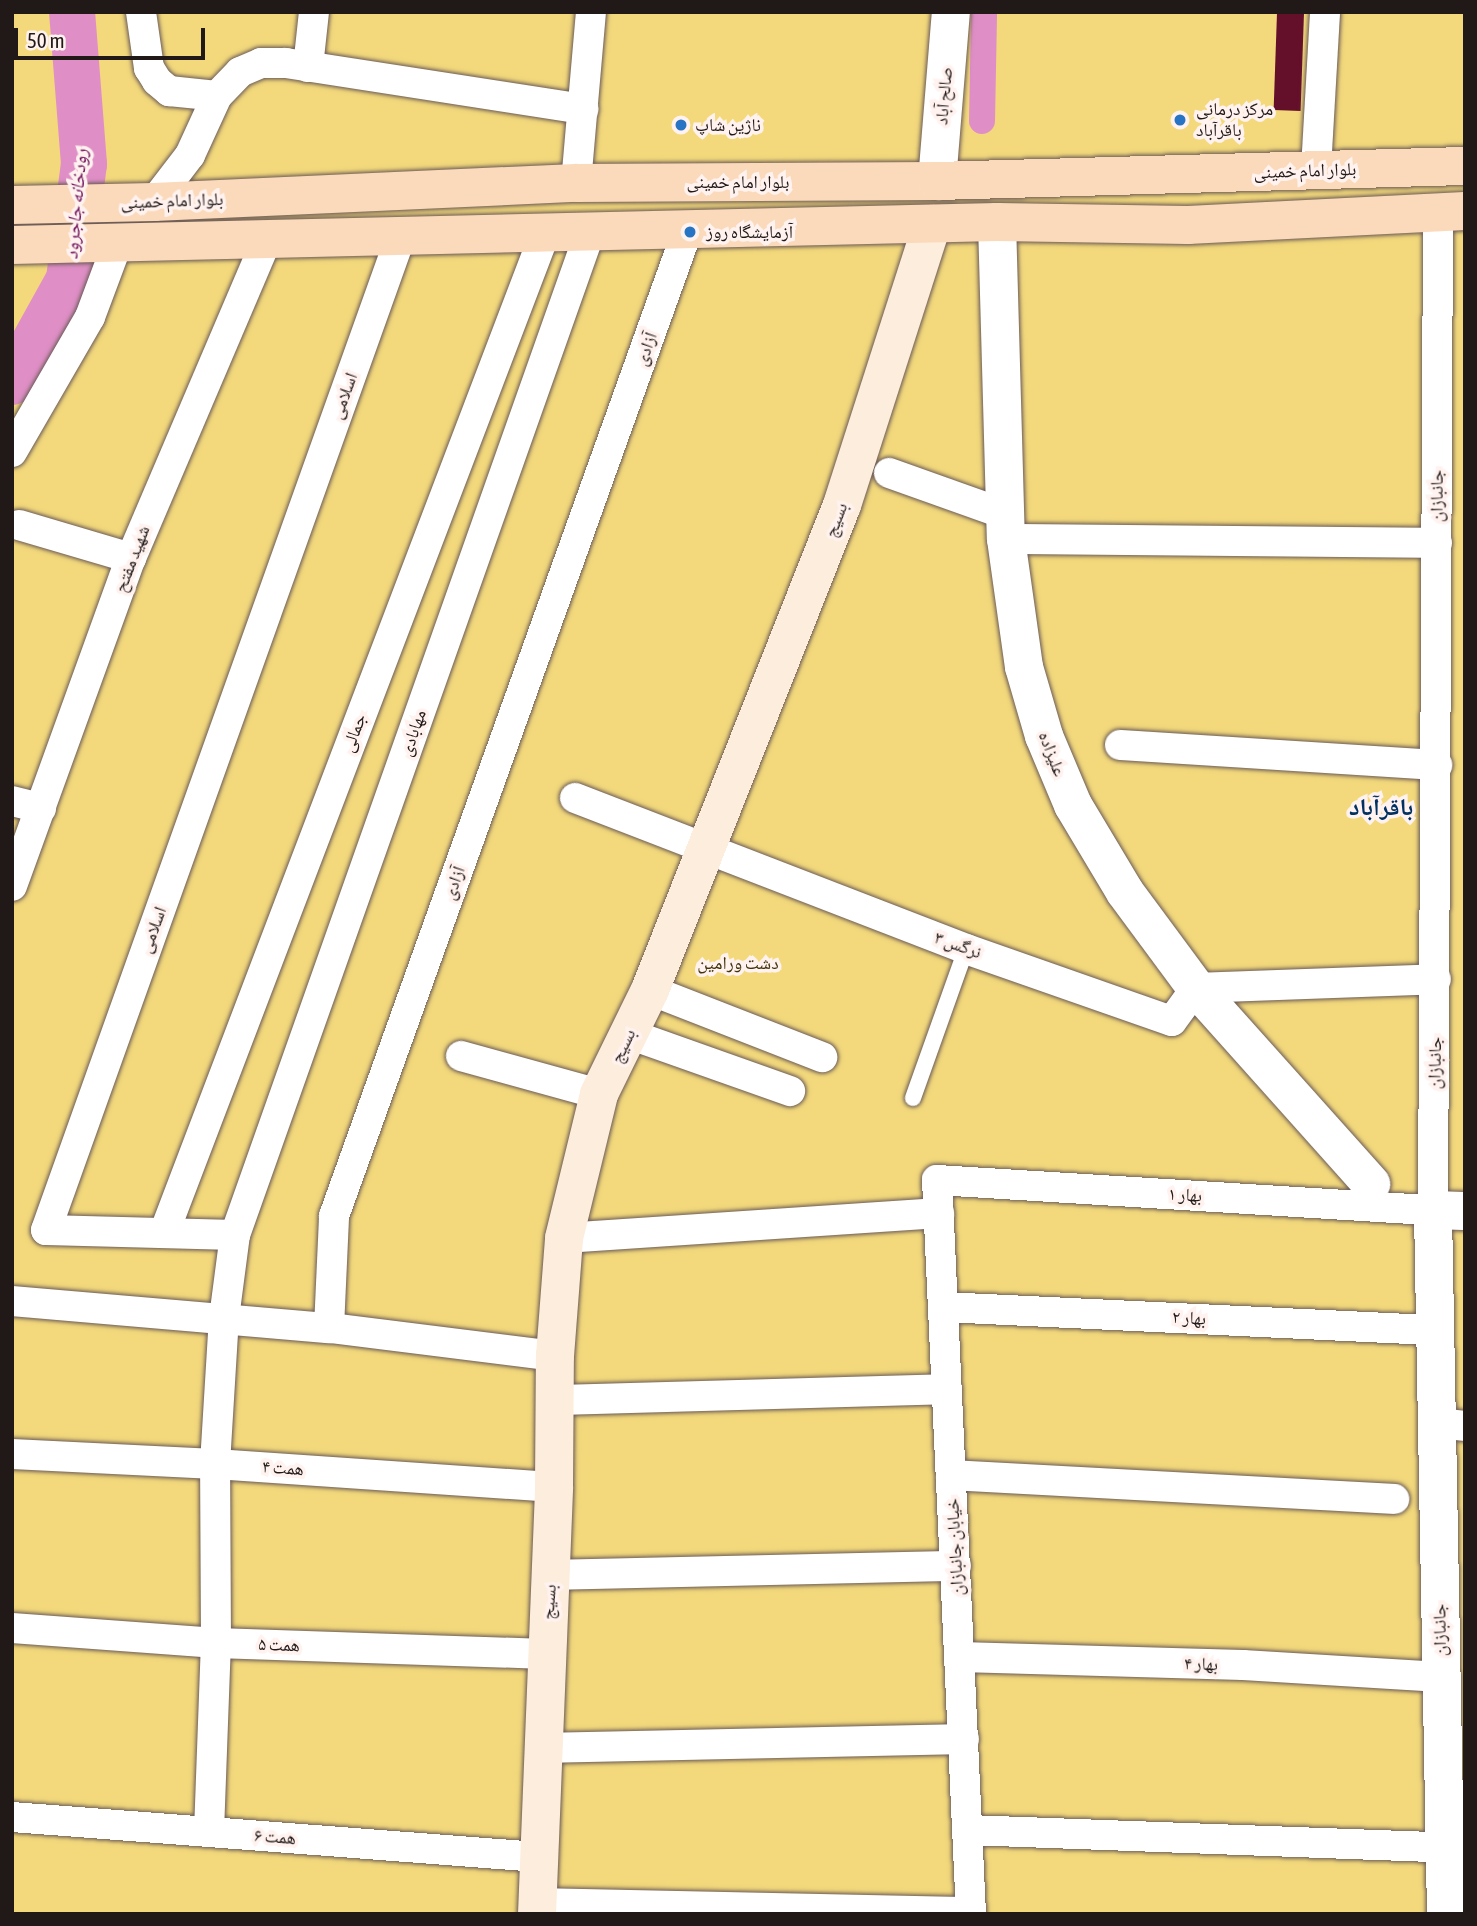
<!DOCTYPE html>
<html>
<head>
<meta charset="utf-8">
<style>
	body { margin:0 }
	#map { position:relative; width:1477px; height:1926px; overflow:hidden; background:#f7e3dd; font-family:"Asap Condensed","Noto Naskh Arabic",sans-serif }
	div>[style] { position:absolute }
	.green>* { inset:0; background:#f3d97c; transform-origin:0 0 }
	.canal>* { height:26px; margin:-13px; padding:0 13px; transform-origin:13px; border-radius:13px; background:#df8fc6 }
	.river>* { height:46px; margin:-23px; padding:0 23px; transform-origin:23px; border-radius:23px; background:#df8fc6 }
	.building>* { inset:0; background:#65102b; transform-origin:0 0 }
	.roads { filter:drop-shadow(0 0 2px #6b5a56) drop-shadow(0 0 2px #6b5a56) }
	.service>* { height:16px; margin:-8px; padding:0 8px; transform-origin:8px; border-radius:8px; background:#fff }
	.minor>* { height:30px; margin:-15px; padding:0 15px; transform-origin:15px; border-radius:15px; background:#fff }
	.tertiary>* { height:38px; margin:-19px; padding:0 19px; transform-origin:19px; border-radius:19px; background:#fff }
	.secondary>* { height:38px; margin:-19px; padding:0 19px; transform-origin:19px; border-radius:19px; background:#fdeddd }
	.primary>* { height:38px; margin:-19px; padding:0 19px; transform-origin:19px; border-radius:19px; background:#fbdabb }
	.dots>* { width:19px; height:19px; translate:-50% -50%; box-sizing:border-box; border:4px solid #fff2ef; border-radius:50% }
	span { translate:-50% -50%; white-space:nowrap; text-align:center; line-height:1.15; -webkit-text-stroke:7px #fff2ef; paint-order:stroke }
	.street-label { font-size:18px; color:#201917 }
	.poi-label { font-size:18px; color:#201917 }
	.left { translate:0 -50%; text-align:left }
	.park-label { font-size:18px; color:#3e3309 }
	.water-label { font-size:19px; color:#6e0f5a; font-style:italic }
	.district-label { font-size:24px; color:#003162; font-weight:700 }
	.frame { position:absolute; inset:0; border:14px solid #201917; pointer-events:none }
	.scale { position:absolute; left:14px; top:28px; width:191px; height:32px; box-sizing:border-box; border:4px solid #201917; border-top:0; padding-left:9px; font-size:21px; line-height:24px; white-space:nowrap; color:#201917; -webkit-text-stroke:5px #fff2ef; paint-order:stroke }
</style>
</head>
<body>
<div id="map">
	<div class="green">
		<i style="left:12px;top:12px;width:1453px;height:1902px"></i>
	</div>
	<div class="canal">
		<i style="left:982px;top:121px;width:109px;rotate:-88.9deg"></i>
	</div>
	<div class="river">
		<i style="left:12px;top:382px;width:118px;rotate:-61deg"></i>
		<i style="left:69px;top:279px;width:116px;rotate:-82.6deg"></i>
		<i style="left:84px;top:164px;width:152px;rotate:-94.5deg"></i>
	</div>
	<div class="building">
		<i style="left:1277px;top:13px;width:27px;height:97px;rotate:2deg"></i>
	</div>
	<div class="roads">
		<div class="service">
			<i style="left:913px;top:1098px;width:158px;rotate:-70.4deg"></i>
		</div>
		<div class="minor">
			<i style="left:141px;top:12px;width:57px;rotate:81.9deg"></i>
			<i style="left:149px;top:68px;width:15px;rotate:58deg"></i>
			<i style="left:157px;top:81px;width:16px;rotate:40deg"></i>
			<i style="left:169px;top:91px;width:48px;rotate:5.9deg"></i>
			<i style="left:308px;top:67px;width:55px;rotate:-83.8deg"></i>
			<i style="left:1316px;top:169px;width:157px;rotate:-86.7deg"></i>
			<i style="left:576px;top:183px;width:172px;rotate:-85deg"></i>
			<i style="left:154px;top:202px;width:59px;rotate:-52.5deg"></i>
			<i style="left:190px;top:155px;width:65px;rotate:-65.4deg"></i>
			<i style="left:217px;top:96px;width:33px;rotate:-46deg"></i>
			<i style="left:240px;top:72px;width:23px;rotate:-23deg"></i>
			<i style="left:261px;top:63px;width:25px"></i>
			<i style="left:286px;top:63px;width:301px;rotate:8.8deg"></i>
			<i style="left:12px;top:452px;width:156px;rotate:-60deg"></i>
			<i style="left:90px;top:317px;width:80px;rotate:-69.5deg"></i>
			<i style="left:889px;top:473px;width:122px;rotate:19.6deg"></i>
			<i style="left:19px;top:525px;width:117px;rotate:16.4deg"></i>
			<i style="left:1006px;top:539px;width:431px;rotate:0.5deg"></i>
			<i style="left:1120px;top:745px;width:318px;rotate:3.6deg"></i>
			<i style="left:575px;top:798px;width:419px;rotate:21.1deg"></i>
			<i style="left:966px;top:949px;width:218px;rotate:19.3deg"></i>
			<i style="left:1172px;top:1021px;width:41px;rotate:-54deg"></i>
			<i style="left:1196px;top:988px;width:240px;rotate:-2.1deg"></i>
			<i style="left:12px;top:801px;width:30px;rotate:14deg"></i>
			<i style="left:12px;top:886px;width:349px;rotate:-70.1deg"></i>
			<i style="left:131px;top:558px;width:347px;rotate:-66.9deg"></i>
			<i style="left:650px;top:990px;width:185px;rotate:21.3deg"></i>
			<i style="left:629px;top:1034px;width:171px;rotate:19.5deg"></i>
			<i style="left:461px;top:1056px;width:143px;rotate:15.4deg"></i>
			<i style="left:164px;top:1233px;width:1070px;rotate:-69.14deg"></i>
			<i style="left:235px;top:1235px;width:1064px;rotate:-70.51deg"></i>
			<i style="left:564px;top:1238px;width:376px;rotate:-3.8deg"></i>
			<i style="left:12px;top:1301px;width:318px;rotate:4.9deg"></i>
			<i style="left:943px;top:1307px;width:493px;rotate:2.7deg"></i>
			<i style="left:555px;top:1356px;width:228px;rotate:-172.9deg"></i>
			<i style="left:329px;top:1328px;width:112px;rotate:-87.4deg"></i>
			<i style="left:334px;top:1216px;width:1049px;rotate:-70.27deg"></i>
			<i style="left:556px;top:1400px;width:391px;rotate:-1.6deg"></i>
			<i style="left:1437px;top:1423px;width:28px;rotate:6deg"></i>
			<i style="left:12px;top:1454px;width:203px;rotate:2.8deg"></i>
			<i style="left:215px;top:1464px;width:340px;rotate:3.9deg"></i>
			<i style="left:951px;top:1475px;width:444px;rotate:3.1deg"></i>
			<i style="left:551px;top:1575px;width:405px;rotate:-1.3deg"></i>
			<i style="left:12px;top:1628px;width:205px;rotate:4.2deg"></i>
			<i style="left:216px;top:1643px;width:330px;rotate:1.9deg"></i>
			<i style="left:960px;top:1657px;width:283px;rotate:1.6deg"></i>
			<i style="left:1243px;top:1665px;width:198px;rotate:3.5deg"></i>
			<i style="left:543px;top:1748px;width:421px;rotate:-1.2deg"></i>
			<i style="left:12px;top:1817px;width:528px;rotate:4.35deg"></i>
			<i style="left:968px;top:1830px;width:497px;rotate:2.1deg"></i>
			<i style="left:209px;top:1832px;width:189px;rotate:-87.9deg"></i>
			<i style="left:216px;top:1643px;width:179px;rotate:-90.3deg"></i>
			<i style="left:215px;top:1464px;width:146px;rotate:-86.5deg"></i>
			<i style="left:224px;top:1318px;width:84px;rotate:-82.5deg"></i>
			<i style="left:235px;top:1235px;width:189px;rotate:-178.5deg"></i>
			<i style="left:46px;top:1230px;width:1055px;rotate:-70.35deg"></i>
			<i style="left:538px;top:1903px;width:433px;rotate:1.2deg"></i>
			<i style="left:971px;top:1914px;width:735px;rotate:-92.65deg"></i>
			<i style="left:937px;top:1180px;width:497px;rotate:3.5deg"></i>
			<i style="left:1433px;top:1210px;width:998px;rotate:-89.71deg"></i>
		</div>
		<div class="tertiary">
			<i style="left:937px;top:181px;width:170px;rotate:-85.3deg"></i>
			<i style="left:997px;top:222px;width:317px;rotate:88.4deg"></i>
			<i style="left:1006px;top:539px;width:129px;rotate:82deg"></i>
			<i style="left:1024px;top:667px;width:72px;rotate:73.8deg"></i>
			<i style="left:1044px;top:736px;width:75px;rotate:67.2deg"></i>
			<i style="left:1073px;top:805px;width:101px;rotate:59.1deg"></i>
			<i style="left:1125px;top:892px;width:119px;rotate:53.5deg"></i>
			<i style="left:1196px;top:988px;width:263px;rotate:48.2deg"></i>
			<i style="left:1446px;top:1914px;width:704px;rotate:-91.06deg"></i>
			<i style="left:1433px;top:1210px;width:32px;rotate:2deg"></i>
		</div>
		<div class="secondary">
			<i style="left:537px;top:1914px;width:427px;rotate:-87.7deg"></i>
			<i style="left:554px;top:1487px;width:131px;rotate:-89.6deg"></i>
			<i style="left:555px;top:1356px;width:118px;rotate:-85.6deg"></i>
			<i style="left:564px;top:1238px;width:148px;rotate:-76.3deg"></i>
			<i style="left:599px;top:1094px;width:116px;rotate:-63.9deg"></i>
			<i style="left:650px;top:990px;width:522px;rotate:-68.4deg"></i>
			<i style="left:842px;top:505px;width:295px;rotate:-72.2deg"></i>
		</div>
		<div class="primary">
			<i style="left:12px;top:205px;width:142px;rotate:-1.2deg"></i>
			<i style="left:154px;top:202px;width:422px;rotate:-2.6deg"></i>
			<i style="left:576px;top:183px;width:361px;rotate:-0.3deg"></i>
			<i style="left:937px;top:181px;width:528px;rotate:-1.63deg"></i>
			<i style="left:12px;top:245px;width:985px;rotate:-1.34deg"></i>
			<i style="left:997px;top:222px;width:191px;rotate:0.9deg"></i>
			<i style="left:1188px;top:225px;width:277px;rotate:-2.9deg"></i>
		</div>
	</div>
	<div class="dots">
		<i style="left:1180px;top:120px;background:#2874c4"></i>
		<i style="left:681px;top:125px;background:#2874c4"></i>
		<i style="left:690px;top:232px;background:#2874c4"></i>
	</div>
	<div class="street-label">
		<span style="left:944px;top:96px;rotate:-85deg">صالح آباد</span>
		<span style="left:1305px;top:171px;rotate:-2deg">بلوار امام خمینی</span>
		<span style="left:738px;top:182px">بلوار امام خمینی</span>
		<span style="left:172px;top:201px;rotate:-2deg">بلوار امام خمینی</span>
		<span style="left:646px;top:349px;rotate:-70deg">آزادی</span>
		<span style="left:344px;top:396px;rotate:-70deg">اسلامی</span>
		<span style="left:1437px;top:496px;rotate:-90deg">جانبازان</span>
		<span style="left:836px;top:520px;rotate:-69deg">بسیج</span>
		<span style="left:132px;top:559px;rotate:-69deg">شهید مفتح</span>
		<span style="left:354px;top:733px;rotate:-69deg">جمالی</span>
		<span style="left:413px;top:733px;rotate:-71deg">مهابادی</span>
		<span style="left:1052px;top:754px;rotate:69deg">علیزاده</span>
		<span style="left:454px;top:883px;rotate:-70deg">آزادی</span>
		<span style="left:153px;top:930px;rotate:-70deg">اسلامی</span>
		<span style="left:958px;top:945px;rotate:20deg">نرگس ۳</span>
		<span style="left:623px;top:1046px;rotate:-64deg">بسیج</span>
		<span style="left:1435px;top:1063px;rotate:-89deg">جانبازان</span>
		<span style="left:1185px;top:1195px;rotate:3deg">بهار ۱</span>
		<span style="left:1189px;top:1318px;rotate:3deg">بهار ۲</span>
		<span style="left:283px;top:1468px;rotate:4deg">همت ۴</span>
		<span style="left:955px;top:1547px;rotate:-93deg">خیابان جانبازان</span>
		<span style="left:549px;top:1602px;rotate:-86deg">بسیج</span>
		<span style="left:1440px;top:1630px;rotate:-91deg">جانبازان</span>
		<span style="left:279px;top:1645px;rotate:2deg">همت ۵</span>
		<span style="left:1201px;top:1664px;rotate:2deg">بهار ۴</span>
		<span style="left:275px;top:1837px;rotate:4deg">همت ۶</span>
	</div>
	<div class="poi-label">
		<span class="left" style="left:1196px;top:120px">مرکز درمانی<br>باقرآباد</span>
		<span class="left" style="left:695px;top:125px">ناژین شاپ</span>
		<span class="left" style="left:706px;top:232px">آزمایشگاه روز</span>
	</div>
	<div class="park-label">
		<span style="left:738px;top:963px">دشت ورامین</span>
	</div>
	<div class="water-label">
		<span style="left:76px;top:204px;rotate:-85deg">رودخانه جاجرود</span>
	</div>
	<div class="district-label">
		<span style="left:1381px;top:807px">باقرآباد</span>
	</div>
	<div class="frame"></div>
	<div class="scale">50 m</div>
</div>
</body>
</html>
